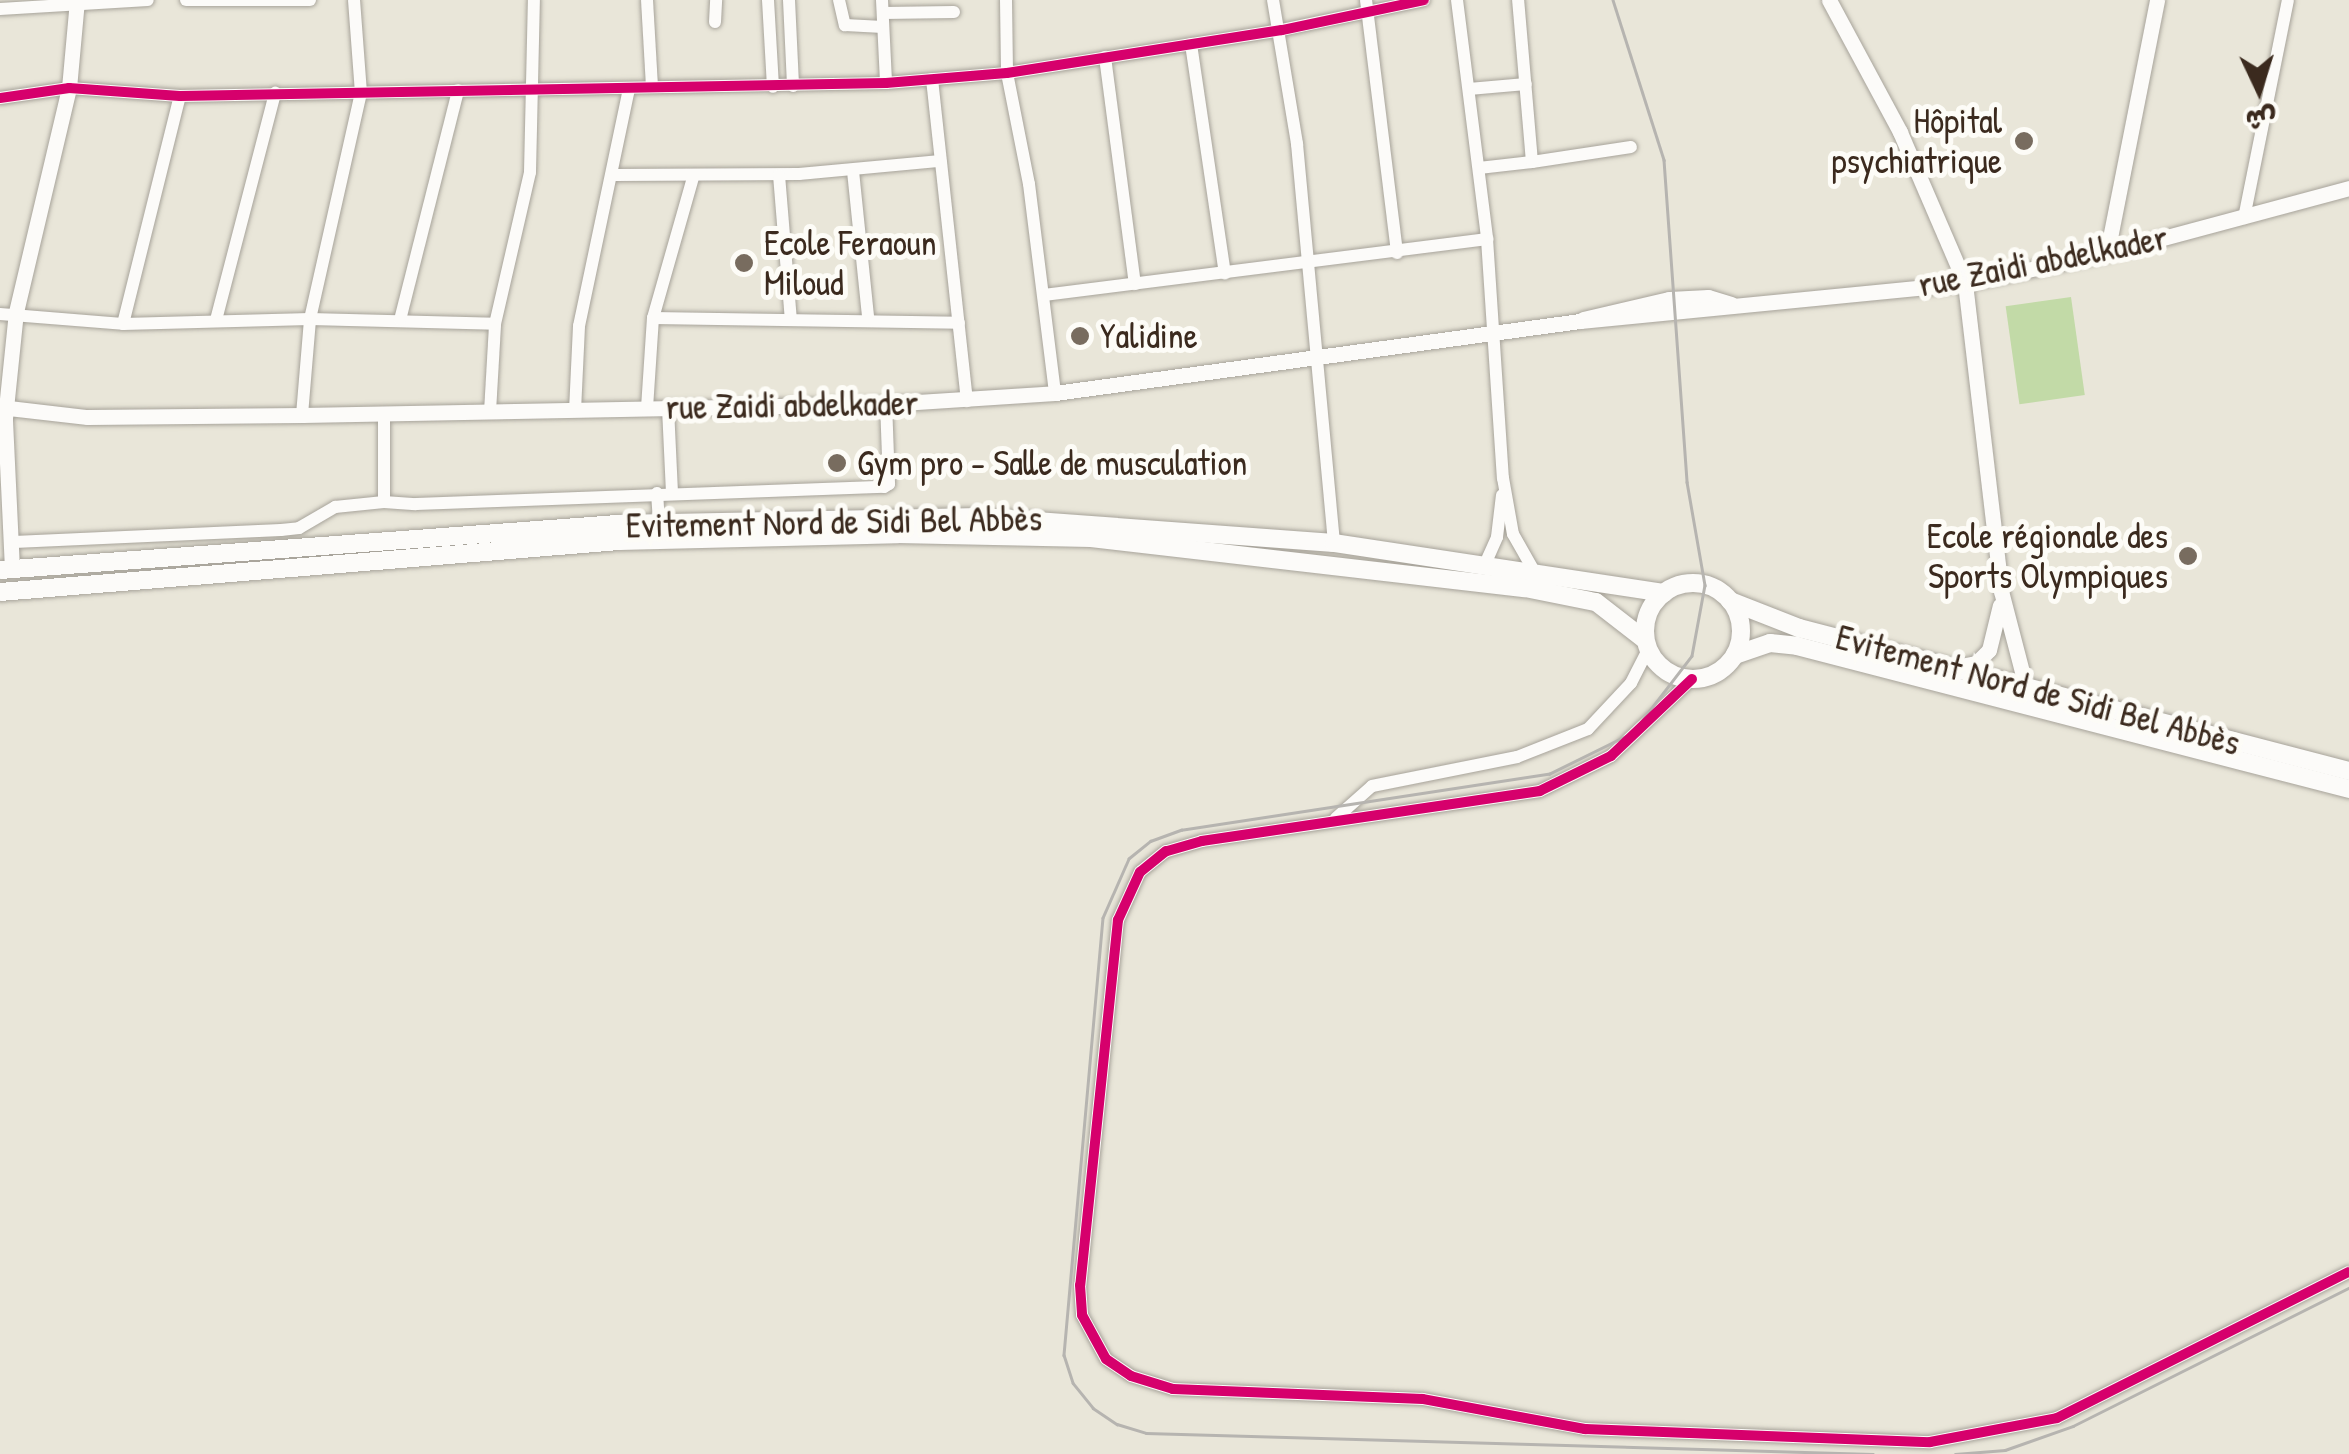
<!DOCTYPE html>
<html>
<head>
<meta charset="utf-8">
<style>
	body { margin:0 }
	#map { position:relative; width:2349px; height:1454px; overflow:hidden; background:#e9e6d9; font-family:"Patrick Hand","Playpen Sans Arabic",sans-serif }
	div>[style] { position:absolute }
	.green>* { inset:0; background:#c2daa7; transform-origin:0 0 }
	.roads { filter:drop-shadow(0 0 2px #a7a39a) drop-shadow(0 0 2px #a7a39a) }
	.minor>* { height:12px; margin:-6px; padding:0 6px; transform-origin:6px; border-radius:6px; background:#fcfbf9 }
	.major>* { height:15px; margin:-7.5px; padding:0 7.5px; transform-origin:7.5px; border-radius:7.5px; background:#fcfbf9 }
	.highway>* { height:18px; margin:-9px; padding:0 9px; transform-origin:9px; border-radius:9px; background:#fcfbf9 }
	.highway>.ring { margin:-9px; padding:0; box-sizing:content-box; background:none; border:18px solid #fcfbf9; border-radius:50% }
	.tram>* { height:2.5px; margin:-1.25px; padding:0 1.25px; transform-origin:1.25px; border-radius:1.25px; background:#b6b4b0 }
	.cycleway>* { height:10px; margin:-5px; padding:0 5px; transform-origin:5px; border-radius:5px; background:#d6006c }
	.dots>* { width:28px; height:28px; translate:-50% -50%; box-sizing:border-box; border:5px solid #fdfcf7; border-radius:50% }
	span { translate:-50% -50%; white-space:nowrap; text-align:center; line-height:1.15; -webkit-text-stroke:10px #fdfcf7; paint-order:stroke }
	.poi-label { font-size:35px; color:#3b2a1e }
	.right { translate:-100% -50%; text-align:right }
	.left { translate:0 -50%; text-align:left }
	.street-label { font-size:35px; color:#3b2a1e }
	.north { position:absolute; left:2209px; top:40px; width:100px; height:100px; -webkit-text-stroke:8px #fdfcf7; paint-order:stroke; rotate:176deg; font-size:28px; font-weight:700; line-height:40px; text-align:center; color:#3b2a1e }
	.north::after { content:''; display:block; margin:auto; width:35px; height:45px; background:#3b2a1e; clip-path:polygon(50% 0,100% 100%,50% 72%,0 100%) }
</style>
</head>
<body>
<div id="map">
	<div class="green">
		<i style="left:2071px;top:297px;width:99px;height:66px;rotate:82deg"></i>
	</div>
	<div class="roads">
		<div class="minor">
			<i style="left:186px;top:0;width:124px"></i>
			<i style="left:647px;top:0;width:87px;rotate:86.7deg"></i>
			<i style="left:768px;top:0;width:87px;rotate:86.7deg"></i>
			<i style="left:789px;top:0;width:86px;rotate:87.3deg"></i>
			<i style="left:839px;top:0;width:26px;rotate:77deg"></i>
			<i style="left:845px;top:25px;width:38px;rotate:3deg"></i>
			<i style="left:882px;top:0;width:83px;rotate:87.2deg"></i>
			<i style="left:1006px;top:0;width:73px;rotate:89.2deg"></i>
			<i style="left:1007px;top:73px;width:113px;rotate:78.8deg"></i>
			<i style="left:1029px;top:184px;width:211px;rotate:82.9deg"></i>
			<i style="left:1273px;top:0;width:146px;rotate:80.5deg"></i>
			<i style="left:1297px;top:144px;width:401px;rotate:84.7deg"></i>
			<i style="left:1366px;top:0;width:255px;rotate:83deg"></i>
			<i style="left:1457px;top:0;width:241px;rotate:82.8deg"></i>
			<i style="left:1487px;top:239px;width:240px;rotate:86.2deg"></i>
			<i style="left:1503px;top:478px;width:57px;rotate:79.9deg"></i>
			<i style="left:1513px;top:534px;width:43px;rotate:60.4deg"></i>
			<i style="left:0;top:9px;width:148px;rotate:-3.5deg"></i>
			<i style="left:883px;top:13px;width:71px;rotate:-0.8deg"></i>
			<i style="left:715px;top:22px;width:22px;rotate:-87deg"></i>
			<i style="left:1191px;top:44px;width:232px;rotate:81.6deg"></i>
			<i style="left:1105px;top:57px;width:229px;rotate:82.5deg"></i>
			<i style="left:932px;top:79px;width:324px;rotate:83.8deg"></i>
			<i style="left:1469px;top:89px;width:57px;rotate:-5deg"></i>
			<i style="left:0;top:98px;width:70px;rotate:-8.2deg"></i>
			<i style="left:69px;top:88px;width:111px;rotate:4.1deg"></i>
			<i style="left:180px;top:96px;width:706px;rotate:-1.05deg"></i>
			<i style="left:886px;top:83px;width:121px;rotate:-4.7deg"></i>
			<i style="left:1007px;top:73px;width:278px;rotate:-8.9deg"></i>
			<i style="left:1282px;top:30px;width:145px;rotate:-11.9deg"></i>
			<i style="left:1532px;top:162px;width:100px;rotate:-8.6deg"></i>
			<i style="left:1479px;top:168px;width:53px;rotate:-6.5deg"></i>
			<i style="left:1532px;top:162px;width:163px;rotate:-94.9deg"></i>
			<i style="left:853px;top:171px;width:147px;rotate:84.1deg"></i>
			<i style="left:615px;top:175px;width:184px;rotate:-0.3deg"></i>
			<i style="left:799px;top:174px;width:142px;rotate:-5.3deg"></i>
			<i style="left:779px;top:175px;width:145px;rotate:85.3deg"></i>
			<i style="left:2244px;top:218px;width:222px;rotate:-78.6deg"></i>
			<i style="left:1044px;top:295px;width:447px;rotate:-7.2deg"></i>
			<i style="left:0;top:314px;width:123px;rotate:4.6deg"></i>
			<i style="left:123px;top:324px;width:187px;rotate:-1.5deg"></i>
			<i style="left:310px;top:319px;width:185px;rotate:1.5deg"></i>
			<i style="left:653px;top:318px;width:306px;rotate:0.9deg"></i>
			<i style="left:216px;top:320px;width:235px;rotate:-75.4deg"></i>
			<i style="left:400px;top:320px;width:237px;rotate:-75.8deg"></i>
			<i style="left:123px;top:324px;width:235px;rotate:-76deg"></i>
			<i style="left:647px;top:408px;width:90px;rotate:-86.2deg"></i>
			<i style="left:653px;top:318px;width:146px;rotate:-74.1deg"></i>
			<i style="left:668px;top:408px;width:84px;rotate:87.3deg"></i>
			<i style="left:575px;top:411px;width:85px;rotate:-87.3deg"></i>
			<i style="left:579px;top:326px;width:243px;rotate:-78.1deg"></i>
			<i style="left:490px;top:412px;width:88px;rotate:-86.7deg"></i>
			<i style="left:495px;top:324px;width:156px;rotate:-77deg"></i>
			<i style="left:530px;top:172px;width:172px;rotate:-88.7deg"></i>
			<i style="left:384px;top:414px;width:88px;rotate:90deg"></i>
			<i style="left:384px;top:502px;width:32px;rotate:4deg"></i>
			<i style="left:416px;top:504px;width:468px;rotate:-2.1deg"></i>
			<i style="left:884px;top:487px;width:6px;rotate:-31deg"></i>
			<i style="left:889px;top:484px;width:80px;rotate:-92.1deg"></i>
			<i style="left:302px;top:415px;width:96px;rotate:-85.2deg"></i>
			<i style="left:310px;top:319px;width:232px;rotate:-77.3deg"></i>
			<i style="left:361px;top:93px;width:93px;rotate:-94.3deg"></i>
			<i style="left:657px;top:493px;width:30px;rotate:86deg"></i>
			<i style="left:14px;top:542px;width:267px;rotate:-2.6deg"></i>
			<i style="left:281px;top:530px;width:18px;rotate:-6deg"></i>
			<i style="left:299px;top:528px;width:42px;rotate:-30.3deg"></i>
			<i style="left:335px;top:507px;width:49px;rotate:-5.8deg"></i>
			<i style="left:1486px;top:562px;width:27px;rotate:-66deg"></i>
			<i style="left:1497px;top:537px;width:42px;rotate:-83.2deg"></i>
			<i style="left:1692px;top:679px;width:112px;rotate:136.5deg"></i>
			<i style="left:1611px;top:756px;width:79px;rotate:153.8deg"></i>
			<i style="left:1540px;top:791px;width:342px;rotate:171.6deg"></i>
			<i style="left:1202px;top:841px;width:37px;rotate:164deg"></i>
			<i style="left:1166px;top:851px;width:33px;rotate:141deg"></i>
			<i style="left:1140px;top:872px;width:53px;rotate:114.6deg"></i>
			<i style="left:1118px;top:920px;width:367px;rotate:95.9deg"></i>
			<i style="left:1080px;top:1285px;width:30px;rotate:86deg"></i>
			<i style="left:1082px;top:1315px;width:50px;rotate:61.4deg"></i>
			<i style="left:1106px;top:1359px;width:30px;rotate:34deg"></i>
			<i style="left:1131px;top:1376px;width:44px;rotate:17.2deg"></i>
			<i style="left:1173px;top:1389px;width:250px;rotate:2.3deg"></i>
			<i style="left:1423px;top:1399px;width:165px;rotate:10.5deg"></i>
			<i style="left:1585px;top:1429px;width:345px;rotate:2.2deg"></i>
			<i style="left:1930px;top:1442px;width:129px;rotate:-10.7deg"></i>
			<i style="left:2057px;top:1418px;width:326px;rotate:-26.6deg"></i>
			<i style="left:1336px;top:818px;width:48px;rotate:-41.6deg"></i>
			<i style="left:1372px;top:786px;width:148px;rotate:-11.3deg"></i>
			<i style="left:1517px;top:757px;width:76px;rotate:-21.5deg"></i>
			<i style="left:1588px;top:729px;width:63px;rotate:-46.9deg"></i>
			<i style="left:1631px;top:683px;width:38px;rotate:-63deg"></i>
		</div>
		<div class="major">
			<i style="left:1829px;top:0;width:150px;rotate:61.7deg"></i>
			<i style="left:1900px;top:132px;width:164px;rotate:66.7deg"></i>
			<i style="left:1965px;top:283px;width:310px;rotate:83.3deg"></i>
			<i style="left:2001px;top:591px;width:99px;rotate:75.4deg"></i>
			<i style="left:2107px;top:253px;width:258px;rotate:-78.8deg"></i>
			<i style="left:1583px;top:319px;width:88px;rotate:-13.1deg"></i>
			<i style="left:1669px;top:299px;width:39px;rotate:-3deg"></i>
			<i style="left:1708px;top:297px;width:24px;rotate:17deg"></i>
			<i style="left:0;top:407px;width:88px;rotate:6.6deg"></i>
			<i style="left:87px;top:417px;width:215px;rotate:-0.5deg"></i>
			<i style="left:302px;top:415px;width:584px;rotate:-1.08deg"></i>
			<i style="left:886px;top:404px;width:169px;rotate:-3.7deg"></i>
			<i style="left:1055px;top:393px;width:530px;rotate:-7.81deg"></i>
			<i style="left:1580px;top:321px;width:387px;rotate:-5.6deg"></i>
			<i style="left:1965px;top:283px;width:145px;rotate:-11.9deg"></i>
			<i style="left:2107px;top:253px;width:251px;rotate:-15deg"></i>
			<i style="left:12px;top:569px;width:151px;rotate:-92.7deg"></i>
			<i style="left:5px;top:418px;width:107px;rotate:-84.1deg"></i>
			<i style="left:16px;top:312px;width:230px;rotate:-76.7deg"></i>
			<i style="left:69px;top:88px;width:88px;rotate:-84.8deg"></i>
			<i style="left:1955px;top:667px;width:21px;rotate:-11deg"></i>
			<i style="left:1976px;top:663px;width:18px;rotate:-45deg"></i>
			<i style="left:1989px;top:650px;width:46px;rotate:-76.3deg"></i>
		</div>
		<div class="highway">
			<i style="left:0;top:570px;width:619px;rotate:-4.26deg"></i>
			<i style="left:617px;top:524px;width:364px;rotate:-1.1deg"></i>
			<i style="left:981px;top:517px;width:354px;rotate:4.2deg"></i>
			<i style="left:1334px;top:543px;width:334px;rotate:8.6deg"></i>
			<i class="ring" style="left:1645px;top:583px;width:78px;height:78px"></i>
			<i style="left:0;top:592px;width:621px;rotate:-4.71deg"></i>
			<i style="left:619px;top:541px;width:278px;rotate:-1.4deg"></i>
			<i style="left:897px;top:534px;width:194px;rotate:1.2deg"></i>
			<i style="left:1091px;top:538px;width:437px;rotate:6.6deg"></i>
			<i style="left:1525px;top:588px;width:72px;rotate:11.2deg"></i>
			<i style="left:1596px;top:602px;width:62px;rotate:37.8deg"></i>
			<i style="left:1730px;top:601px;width:74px;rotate:21.4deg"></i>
			<i style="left:1799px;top:628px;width:568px;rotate:14.57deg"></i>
			<i style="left:1735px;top:655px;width:37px;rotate:-19deg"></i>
			<i style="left:1770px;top:643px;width:27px;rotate:6deg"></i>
			<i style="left:1797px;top:646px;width:570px;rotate:14.52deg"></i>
		</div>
	</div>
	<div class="tram">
		<i style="left:1613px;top:0;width:168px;rotate:72.3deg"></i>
		<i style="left:1664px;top:160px;width:323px;rotate:85.9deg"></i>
		<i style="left:1687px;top:482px;width:105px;rotate:80.1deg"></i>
		<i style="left:1705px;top:585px;width:72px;rotate:100.4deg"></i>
		<i style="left:1692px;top:656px;width:97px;rotate:127.5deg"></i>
		<i style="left:1633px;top:733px;width:93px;rotate:153.7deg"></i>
		<i style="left:1550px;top:774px;width:372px;rotate:171.3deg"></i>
		<i style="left:1182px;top:830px;width:33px;rotate:160deg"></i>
		<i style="left:1151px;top:841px;width:28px;rotate:141deg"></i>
		<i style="left:1129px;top:859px;width:64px;rotate:113.8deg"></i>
		<i style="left:1103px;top:918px;width:439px;rotate:95.1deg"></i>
		<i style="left:1064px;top:1355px;width:29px;rotate:72deg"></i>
		<i style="left:1073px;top:1383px;width:32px;rotate:51deg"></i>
		<i style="left:1093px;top:1408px;width:29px;rotate:34deg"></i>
		<i style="left:1117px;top:1424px;width:30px;rotate:17deg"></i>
		<i style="left:1146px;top:1433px;width:727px;rotate:1.65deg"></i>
		<i style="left:1955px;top:1454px;width:50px;rotate:-4.6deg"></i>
		<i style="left:2005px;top:1450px;width:72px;rotate:-19.4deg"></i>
		<i style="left:2073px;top:1426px;width:309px;rotate:-26.6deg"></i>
	</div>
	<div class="cycleway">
		<i style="left:0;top:98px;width:70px;rotate:-8.2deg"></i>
		<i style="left:69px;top:88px;width:111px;rotate:4.1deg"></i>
		<i style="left:180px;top:96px;width:706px;rotate:-1.05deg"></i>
		<i style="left:886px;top:83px;width:121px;rotate:-4.7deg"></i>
		<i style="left:1007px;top:73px;width:278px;rotate:-8.9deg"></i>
		<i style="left:1282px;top:30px;width:145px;rotate:-11.9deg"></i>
		<i style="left:1692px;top:679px;width:112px;rotate:136.5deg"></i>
		<i style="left:1611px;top:756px;width:79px;rotate:153.8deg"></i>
		<i style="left:1540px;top:791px;width:342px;rotate:171.6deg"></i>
		<i style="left:1202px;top:841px;width:37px;rotate:164deg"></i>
		<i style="left:1166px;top:851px;width:33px;rotate:141deg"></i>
		<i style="left:1140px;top:872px;width:53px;rotate:114.6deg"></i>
		<i style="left:1118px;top:920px;width:367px;rotate:95.9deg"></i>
		<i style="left:1080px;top:1285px;width:30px;rotate:86deg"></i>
		<i style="left:1082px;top:1315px;width:50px;rotate:61.4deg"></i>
		<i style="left:1106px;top:1359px;width:30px;rotate:34deg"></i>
		<i style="left:1131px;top:1376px;width:44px;rotate:17.2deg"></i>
		<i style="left:1173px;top:1389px;width:250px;rotate:2.3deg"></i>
		<i style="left:1423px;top:1399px;width:165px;rotate:10.5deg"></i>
		<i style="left:1585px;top:1429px;width:345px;rotate:2.2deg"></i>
		<i style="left:1930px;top:1442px;width:129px;rotate:-10.7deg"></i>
		<i style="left:2057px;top:1418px;width:326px;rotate:-26.6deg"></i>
	</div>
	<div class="dots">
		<i style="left:2024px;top:141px;background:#786c5f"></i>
		<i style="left:744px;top:263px;background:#786c5f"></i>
		<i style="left:1080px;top:336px;background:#786c5f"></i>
		<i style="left:837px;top:463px;background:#786c5f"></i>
		<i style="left:2188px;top:556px;background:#786c5f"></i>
	</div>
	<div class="poi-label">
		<span class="right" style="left:2002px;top:141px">Hôpital<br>psychiatrique</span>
		<span class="left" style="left:764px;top:263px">Ecole Feraoun<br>Miloud</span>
		<span class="left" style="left:1100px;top:336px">Yalidine</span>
		<span class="left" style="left:857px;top:463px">Gym pro - Salle de musculation</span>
		<span class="right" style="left:2168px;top:556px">Ecole régionale des<br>Sports Olympiques</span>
	</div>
	<div class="street-label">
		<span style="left:2043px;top:261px;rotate:-11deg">rue Zaidi abdelkader</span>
		<span style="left:792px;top:405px;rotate:-1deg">rue Zaidi abdelkader</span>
		<span style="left:834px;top:522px;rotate:-1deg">Evitement Nord de Sidi Bel Abbès</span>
		<span style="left:2038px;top:690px;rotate:15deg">Evitement Nord de Sidi Bel Abbès</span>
	</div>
	<div class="north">ش</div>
</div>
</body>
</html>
